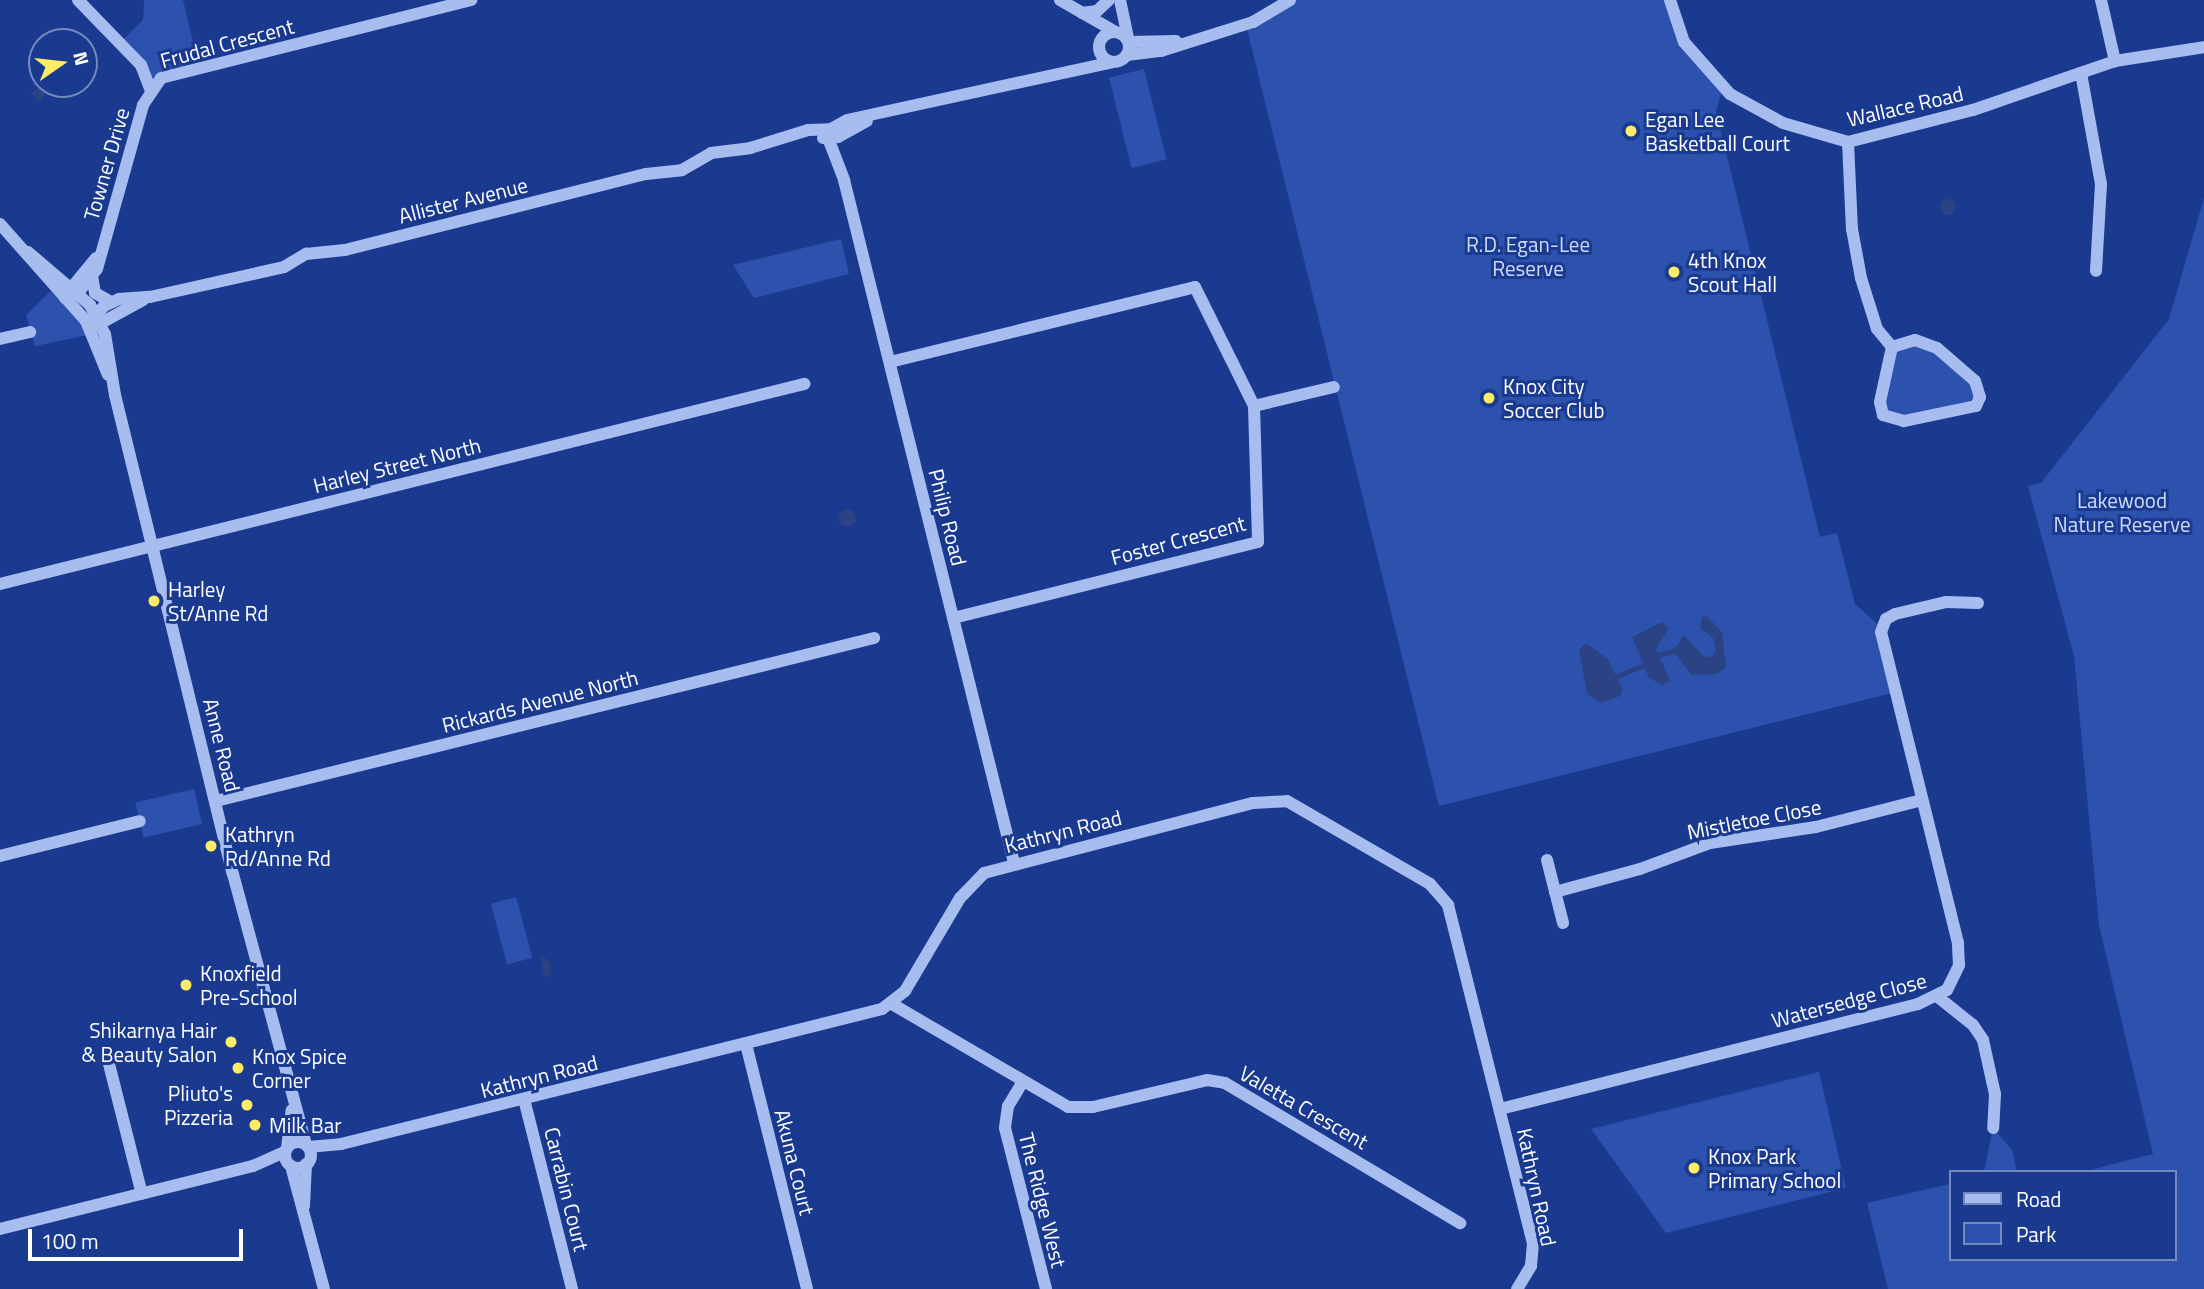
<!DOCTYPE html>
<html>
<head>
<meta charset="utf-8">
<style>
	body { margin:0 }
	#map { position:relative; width:2204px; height:1289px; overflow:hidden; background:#1a3a90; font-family:"Titillium Web",sans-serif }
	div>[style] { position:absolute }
	.green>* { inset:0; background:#2d52ae; transform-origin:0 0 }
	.water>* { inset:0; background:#2b4384 }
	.round { border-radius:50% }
	.stream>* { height:4.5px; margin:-2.25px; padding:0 2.25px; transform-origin:2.25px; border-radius:2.25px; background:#2b4384 }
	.minor>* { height:12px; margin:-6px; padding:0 6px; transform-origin:6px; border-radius:6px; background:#a8bdef }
	.minor>.ring { margin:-6px; padding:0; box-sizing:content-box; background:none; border:12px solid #a8bdef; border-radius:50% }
	.dots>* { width:19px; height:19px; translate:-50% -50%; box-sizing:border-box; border:4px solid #1a3a90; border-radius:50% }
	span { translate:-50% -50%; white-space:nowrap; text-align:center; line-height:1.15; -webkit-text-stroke:6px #1a3a90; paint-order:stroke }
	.street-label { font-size:21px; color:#fff }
	.poi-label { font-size:21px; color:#fff }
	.left { translate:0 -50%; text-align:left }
	.right { translate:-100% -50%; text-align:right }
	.park-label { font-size:21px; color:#cfdbfa }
	.legend { position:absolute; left:1949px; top:1170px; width:228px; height:91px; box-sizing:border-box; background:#1a3a90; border:2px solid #7689bc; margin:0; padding:9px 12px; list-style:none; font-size:21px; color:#fff }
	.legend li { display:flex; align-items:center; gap:14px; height:35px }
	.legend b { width:35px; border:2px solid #7689bc }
	.north { position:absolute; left:28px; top:28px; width:70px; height:70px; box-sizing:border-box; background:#1a3a90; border:2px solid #7689bc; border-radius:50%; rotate:76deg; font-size:19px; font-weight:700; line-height:28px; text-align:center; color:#fff }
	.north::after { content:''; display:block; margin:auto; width:24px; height:32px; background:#ffec66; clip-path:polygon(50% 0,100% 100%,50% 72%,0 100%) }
	.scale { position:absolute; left:28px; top:1229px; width:215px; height:32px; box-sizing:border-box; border:4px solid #fff; border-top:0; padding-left:9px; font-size:21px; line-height:24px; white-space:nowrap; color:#fff; -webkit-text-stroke:5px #1a3a90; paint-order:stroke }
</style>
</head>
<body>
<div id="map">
	<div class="green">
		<i style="clip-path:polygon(144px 0,183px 0,199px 68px,152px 86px,120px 43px,143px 20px)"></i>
		<i style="clip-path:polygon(1290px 0,1670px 0,1673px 18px,1723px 88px,1716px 111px,1820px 537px,1837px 533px,1855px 604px,1882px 628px,1896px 692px,1439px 806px,1246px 25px)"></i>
		<i style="left:1144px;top:69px;width:93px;height:36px;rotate:76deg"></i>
		<i style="clip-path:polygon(2204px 198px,2204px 1289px,1888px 1289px,1867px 1203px,1950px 1184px,1950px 1259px,2174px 1259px,2174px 1172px,2082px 1172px,2153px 1154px,2099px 925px,2074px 656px,2028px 486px,2041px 483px,2169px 319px)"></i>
		<i style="clip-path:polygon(841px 239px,849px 274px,754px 298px,733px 265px)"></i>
		<i style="clip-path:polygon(55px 287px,93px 334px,35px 346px,26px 315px)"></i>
		<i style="clip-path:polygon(1915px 340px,1975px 381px,1978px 402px,1904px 421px,1883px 415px,1890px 355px)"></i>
		<i style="left:194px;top:789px;width:36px;height:60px;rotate:77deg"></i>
		<i style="left:516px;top:897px;width:63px;height:26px;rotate:75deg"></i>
		<i style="clip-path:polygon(1819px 1072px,1846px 1188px,1666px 1233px,1591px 1129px)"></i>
		<i style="clip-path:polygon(1993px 1128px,2012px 1150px,2017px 1172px,1984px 1172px)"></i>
	</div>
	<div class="water">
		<i style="clip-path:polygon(42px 84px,50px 87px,40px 102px,31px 94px)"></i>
		<i class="round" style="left:1940px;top:199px;width:16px;height:16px"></i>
		<i class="round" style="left:838px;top:509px;width:18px;height:18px"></i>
		<i style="clip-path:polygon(1707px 616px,1722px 632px,1726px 667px,1717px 674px,1692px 675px,1673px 651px,1684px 635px,1704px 657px,1713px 656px,1716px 649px,1713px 638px,1700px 627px,1702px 617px)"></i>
		<i style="clip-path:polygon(1662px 622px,1669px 629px,1656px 649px,1670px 681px,1662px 685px,1649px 678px,1632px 637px)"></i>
		<i style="clip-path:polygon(1586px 643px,1608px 659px,1623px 690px,1620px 696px,1601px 703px,1587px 694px,1579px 650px)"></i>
		<i style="clip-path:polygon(541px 955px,551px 963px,550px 977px,543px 975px)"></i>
	</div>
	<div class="stream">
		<i style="left:1657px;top:655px;width:16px;rotate:-14deg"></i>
		<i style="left:1617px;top:676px;width:29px;rotate:-22deg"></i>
	</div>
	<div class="minor">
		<i style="left:78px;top:0;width:91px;rotate:45.9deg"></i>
		<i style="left:141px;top:65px;width:26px;rotate:69deg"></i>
		<i style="left:1060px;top:0;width:62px;rotate:29.9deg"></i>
		<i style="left:1120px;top:0;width:40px;rotate:78deg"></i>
		<i style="left:1670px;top:0;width:44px;rotate:71.6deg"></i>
		<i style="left:1684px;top:42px;width:69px;rotate:48.5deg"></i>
		<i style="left:1730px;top:94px;width:60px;rotate:28.7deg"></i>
		<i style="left:1783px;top:123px;width:68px;rotate:16.3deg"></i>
		<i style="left:1848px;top:142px;width:129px;rotate:-14.4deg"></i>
		<i style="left:1973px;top:110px;width:150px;rotate:-19deg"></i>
		<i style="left:2115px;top:61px;width:90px;rotate:-8.9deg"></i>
		<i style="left:2101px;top:0;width:63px;rotate:77.1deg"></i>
		<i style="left:1082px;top:13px;width:15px;rotate:-8deg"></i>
		<i style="left:1097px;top:11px;width:16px;rotate:-43deg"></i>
		<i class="ring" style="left:1099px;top:32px;width:18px;height:18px"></i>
		<i style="left:1129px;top:42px;width:47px;rotate:-1.2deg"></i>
		<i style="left:1127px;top:55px;width:34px;rotate:-7deg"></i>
		<i style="left:1161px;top:51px;width:96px;rotate:-17.5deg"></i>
		<i style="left:1253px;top:22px;width:43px;rotate:-30.7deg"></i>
		<i style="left:2081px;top:73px;width:113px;rotate:79.8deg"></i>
		<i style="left:2101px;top:184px;width:87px;rotate:93.3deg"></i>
		<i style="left:831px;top:129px;width:14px;rotate:94deg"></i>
		<i style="left:830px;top:143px;width:40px;rotate:69deg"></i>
		<i style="left:844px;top:180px;width:704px;rotate:76.02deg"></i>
		<i style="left:823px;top:138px;width:15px;rotate:-4deg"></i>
		<i style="left:838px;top:137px;width:33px;rotate:-29deg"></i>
		<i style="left:1848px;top:142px;width:87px;rotate:87.4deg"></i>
		<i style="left:1852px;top:229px;width:50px;rotate:79.6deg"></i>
		<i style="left:1861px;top:278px;width:53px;rotate:72.6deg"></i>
		<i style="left:1877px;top:329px;width:23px;rotate:50deg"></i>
		<i style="left:0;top:224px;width:130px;rotate:48.4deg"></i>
		<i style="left:86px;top:321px;width:58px;rotate:67.8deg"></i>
		<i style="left:28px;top:252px;width:82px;rotate:40.5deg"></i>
		<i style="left:90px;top:305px;width:33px;rotate:63deg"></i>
		<i style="left:105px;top:334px;width:62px;rotate:80.7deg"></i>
		<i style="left:115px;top:395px;width:493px;rotate:76.2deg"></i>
		<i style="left:233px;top:874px;width:280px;rotate:74.9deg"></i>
		<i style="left:92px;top:276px;width:17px;rotate:80deg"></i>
		<i style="left:95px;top:293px;width:18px;rotate:29deg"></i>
		<i style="left:68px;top:292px;width:44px;rotate:-50.5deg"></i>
		<i style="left:65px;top:298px;width:14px;rotate:-21deg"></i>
		<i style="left:78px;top:293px;width:31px;rotate:-52deg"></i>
		<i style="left:97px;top:269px;width:170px;rotate:-74.3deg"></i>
		<i style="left:143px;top:105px;width:32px;rotate:-56deg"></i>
		<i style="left:161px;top:78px;width:320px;rotate:-14.1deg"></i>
		<i style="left:101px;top:323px;width:48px;rotate:-28.7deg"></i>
		<i style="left:88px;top:325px;width:25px;rotate:-50deg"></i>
		<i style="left:104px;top:306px;width:17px;rotate:-25deg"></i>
		<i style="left:119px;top:299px;width:31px;rotate:-4deg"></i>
		<i style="left:150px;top:297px;width:137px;rotate:-12.6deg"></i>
		<i style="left:284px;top:267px;width:26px;rotate:-31deg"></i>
		<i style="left:306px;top:254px;width:39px;rotate:-6deg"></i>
		<i style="left:345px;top:250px;width:310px;rotate:-14.2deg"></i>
		<i style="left:646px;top:174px;width:36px;rotate:-6deg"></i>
		<i style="left:682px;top:170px;width:34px;rotate:-30deg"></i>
		<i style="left:711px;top:153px;width:39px;rotate:-7deg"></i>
		<i style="left:750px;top:148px;width:61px;rotate:-17.2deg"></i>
		<i style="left:808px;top:130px;width:23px;rotate:-2deg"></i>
		<i style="left:831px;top:129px;width:18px;rotate:-29deg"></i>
		<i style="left:847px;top:120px;width:271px;rotate:-12.3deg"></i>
		<i style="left:0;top:339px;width:31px;rotate:-13deg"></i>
		<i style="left:1915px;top:340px;width:23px;rotate:20deg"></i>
		<i style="left:1937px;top:348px;width:50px;rotate:41deg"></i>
		<i style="left:1975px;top:381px;width:17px;rotate:73deg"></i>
		<i style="left:1980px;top:397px;width:10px;rotate:114deg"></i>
		<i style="left:1976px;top:406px;width:74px;rotate:168.2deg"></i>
		<i style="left:1904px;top:421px;width:22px;rotate:-164deg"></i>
		<i style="left:1883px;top:415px;width:13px;rotate:-103deg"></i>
		<i style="left:1880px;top:402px;width:56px;rotate:-77.7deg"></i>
		<i style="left:1892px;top:347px;width:24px;rotate:-17deg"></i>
		<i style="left:890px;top:362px;width:314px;rotate:-13.8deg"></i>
		<i style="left:1195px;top:287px;width:133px;rotate:63.6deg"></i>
		<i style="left:1254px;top:406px;width:136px;rotate:88.3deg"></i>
		<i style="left:1258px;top:542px;width:314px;rotate:166deg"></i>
		<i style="left:1254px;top:406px;width:82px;rotate:-13.4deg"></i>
		<i style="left:0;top:584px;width:829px;rotate:-13.97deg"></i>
		<i style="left:216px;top:801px;width:678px;rotate:-13.91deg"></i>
		<i style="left:0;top:856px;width:144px;rotate:-14deg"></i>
		<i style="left:1547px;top:860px;width:65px;rotate:75.7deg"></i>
		<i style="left:1555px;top:892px;width:88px;rotate:-15.1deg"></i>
		<i style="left:1640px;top:869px;width:75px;rotate:-20.4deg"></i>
		<i style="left:1710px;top:843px;width:107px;rotate:-8.6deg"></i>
		<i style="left:1816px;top:827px;width:109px;rotate:-14.3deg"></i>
		<i style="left:1938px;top:997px;width:45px;rotate:38.7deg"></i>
		<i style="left:1973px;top:1025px;width:18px;rotate:56deg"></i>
		<i style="left:1983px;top:1040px;width:55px;rotate:77.5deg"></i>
		<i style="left:1995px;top:1094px;width:34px;rotate:93deg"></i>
		<i style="left:892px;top:1004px;width:204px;rotate:30.3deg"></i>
		<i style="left:1068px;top:1107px;width:25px"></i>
		<i style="left:1093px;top:1107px;width:117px;rotate:-13.3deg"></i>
		<i style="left:1207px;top:1080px;width:18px;rotate:9deg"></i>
		<i style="left:1225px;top:1083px;width:274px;rotate:30.8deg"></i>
		<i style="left:746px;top:1044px;width:252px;rotate:76deg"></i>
		<i style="left:108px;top:1060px;width:138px;rotate:75.8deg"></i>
		<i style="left:1022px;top:1083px;width:27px;rotate:121deg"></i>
		<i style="left:1008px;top:1106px;width:22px;rotate:98deg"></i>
		<i style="left:1005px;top:1128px;width:166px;rotate:75.7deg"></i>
		<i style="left:524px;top:1099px;width:196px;rotate:75.8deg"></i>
		<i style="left:1500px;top:1109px;width:431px;rotate:-14.1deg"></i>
		<i style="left:1918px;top:1004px;width:32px;rotate:-26deg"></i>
		<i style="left:1947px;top:990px;width:28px;rotate:-64deg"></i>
		<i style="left:1959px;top:965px;width:22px;rotate:-93deg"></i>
		<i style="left:1958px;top:943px;width:320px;rotate:-103.9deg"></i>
		<i style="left:1881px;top:632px;width:14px;rotate:-69deg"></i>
		<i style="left:1886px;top:619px;width:10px;rotate:-29deg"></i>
		<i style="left:1895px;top:614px;width:52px;rotate:-13.2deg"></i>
		<i style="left:1946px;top:602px;width:32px;rotate:2deg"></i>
		<i class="ring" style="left:285px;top:1142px;width:14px;height:14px"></i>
		<i style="left:308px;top:1147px;width:33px;rotate:-5deg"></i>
		<i style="left:341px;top:1144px;width:558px;rotate:-14.01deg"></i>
		<i style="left:882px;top:1009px;width:29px;rotate:-38deg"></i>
		<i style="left:905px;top:991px;width:108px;rotate:-59.4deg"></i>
		<i style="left:960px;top:898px;width:35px;rotate:-46deg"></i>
		<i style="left:984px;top:873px;width:278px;rotate:-14.6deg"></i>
		<i style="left:1253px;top:803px;width:34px;rotate:-3deg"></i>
		<i style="left:1287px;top:801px;width:165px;rotate:30.1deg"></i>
		<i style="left:1430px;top:884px;width:28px;rotate:49deg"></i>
		<i style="left:1448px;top:905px;width:349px;rotate:75.9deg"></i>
		<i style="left:1533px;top:1243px;width:23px;rotate:95deg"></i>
		<i style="left:1531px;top:1266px;width:27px;rotate:121deg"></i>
		<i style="left:287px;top:1148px;width:38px;rotate:-83deg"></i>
		<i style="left:291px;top:1166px;width:127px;rotate:75deg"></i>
		<i style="left:304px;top:1206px;width:42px;rotate:-87.3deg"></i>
		<i style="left:0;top:1229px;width:261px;rotate:-14deg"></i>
		<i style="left:253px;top:1166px;width:35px;rotate:-24deg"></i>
	</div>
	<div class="dots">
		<i style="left:1631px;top:131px;background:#ffec66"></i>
		<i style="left:1674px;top:272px;background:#ffec66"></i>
		<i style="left:1489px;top:398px;background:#ffec66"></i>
		<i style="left:154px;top:601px;background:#ffec66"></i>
		<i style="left:211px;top:846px;background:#ffec66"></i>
		<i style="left:186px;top:985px;background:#ffec66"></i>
		<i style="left:231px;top:1042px;background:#ffec66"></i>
		<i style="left:238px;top:1068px;background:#ffec66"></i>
		<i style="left:247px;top:1105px;background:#ffec66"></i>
		<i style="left:255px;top:1125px;background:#ffec66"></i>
		<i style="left:1694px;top:1168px;background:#ffec66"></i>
	</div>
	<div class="street-label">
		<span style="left:227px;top:43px;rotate:-15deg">Frudal Crescent</span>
		<span style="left:1905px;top:106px;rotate:-13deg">Wallace Road</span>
		<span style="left:106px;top:164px;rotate:-74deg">Towner Drive</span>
		<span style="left:463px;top:200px;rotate:-14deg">Allister Avenue</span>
		<span style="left:397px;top:465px;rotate:-14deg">Harley Street North</span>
		<span style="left:948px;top:517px;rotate:76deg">Philip Road</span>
		<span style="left:1178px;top:540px;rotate:-15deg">Foster Crescent</span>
		<span style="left:540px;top:701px;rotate:-14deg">Rickards Avenue North</span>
		<span style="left:222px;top:745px;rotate:76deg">Anne Road</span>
		<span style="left:1754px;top:819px;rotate:-11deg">Mistletoe Close</span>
		<span style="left:1063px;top:831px;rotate:-14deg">Kathryn Road</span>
		<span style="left:1849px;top:1000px;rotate:-15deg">Watersedge Close</span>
		<span style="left:539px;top:1076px;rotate:-14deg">Kathryn Road</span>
		<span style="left:1304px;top:1107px;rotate:30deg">Valetta Crescent</span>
		<span style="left:795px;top:1162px;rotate:76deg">Akuna Court</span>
		<span style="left:1537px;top:1187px;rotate:78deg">Kathryn Road</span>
		<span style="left:567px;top:1189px;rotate:76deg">Carrabin Court</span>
		<span style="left:1043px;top:1200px;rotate:76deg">The Ridge West</span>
	</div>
	<div class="poi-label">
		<span class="left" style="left:1645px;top:131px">Egan Lee<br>Basketball Court</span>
		<span class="left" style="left:1688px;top:272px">4th Knox<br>Scout Hall</span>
		<span class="left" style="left:1503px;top:398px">Knox City<br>Soccer Club</span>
		<span class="left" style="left:168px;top:601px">Harley<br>St/Anne Rd</span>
		<span class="left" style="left:225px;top:846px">Kathryn<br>Rd/Anne Rd</span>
		<span class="left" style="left:200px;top:985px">Knoxfield<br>Pre-School</span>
		<span class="right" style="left:217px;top:1042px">Shikarnya Hair<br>&amp; Beauty Salon</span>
		<span class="left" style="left:252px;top:1068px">Knox Spice<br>Corner</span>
		<span class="right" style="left:233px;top:1105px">Pliuto's<br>Pizzeria</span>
		<span class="left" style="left:269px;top:1125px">Milk Bar</span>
		<span class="left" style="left:1708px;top:1168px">Knox Park<br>Primary School</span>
	</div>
	<div class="park-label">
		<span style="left:1528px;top:256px">R.D. Egan-Lee<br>Reserve</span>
		<span style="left:2122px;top:512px">Lakewood<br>Nature Reserve</span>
	</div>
	<ul class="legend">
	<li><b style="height:9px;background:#a8bdef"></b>Road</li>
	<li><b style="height:19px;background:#2d52ae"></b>Park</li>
	</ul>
	<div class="north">N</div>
	<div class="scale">100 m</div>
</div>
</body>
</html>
